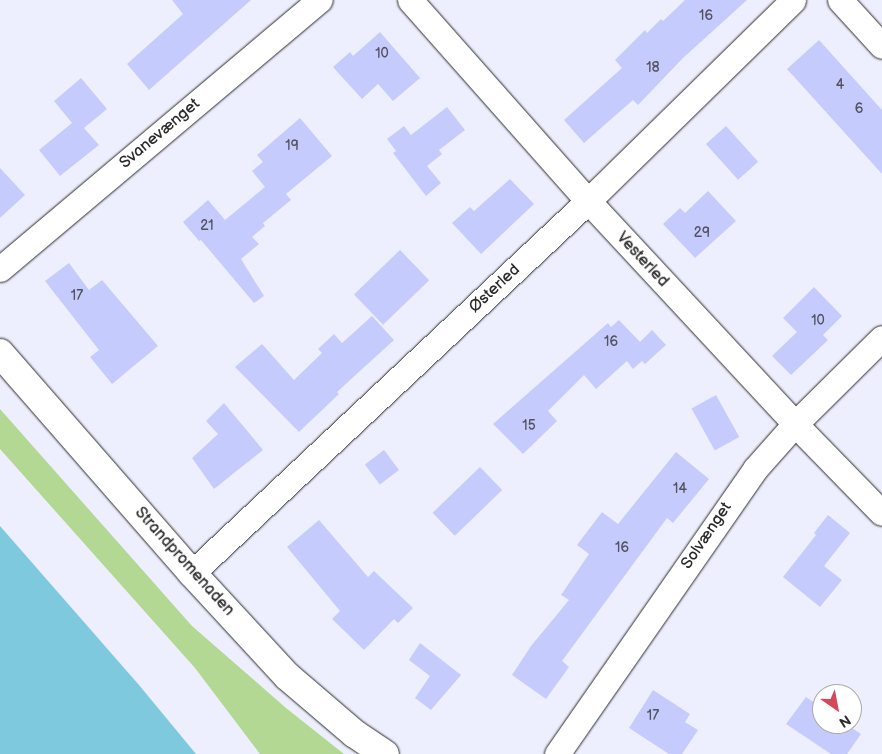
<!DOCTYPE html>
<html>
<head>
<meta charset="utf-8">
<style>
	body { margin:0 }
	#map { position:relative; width:882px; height:754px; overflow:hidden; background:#eeeffe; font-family:"Balsamiq Sans",sans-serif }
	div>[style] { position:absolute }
	.green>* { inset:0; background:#b2d893 }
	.water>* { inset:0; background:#7ec9de }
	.building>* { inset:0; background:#c6cbfd; transform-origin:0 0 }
	.roads { filter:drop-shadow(0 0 1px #2b2b2b) drop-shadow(0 0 1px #2b2b2b) }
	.street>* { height:25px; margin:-12.5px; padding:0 12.5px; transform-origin:12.5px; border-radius:12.5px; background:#fff }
	.secondary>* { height:28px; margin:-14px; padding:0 14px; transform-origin:14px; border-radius:14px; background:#fff }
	span { translate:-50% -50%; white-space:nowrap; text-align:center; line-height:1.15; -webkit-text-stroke:4px #fff; paint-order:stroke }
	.number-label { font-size:14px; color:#525360 }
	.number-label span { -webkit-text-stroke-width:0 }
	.street-label { font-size:16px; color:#2b2b2b }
	.north { position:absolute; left:812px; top:684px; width:50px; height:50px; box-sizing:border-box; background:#fff; border:1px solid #aaa; border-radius:50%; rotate:147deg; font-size:14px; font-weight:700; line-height:20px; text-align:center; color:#2b2b2b }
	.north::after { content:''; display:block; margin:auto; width:18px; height:22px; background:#d1495b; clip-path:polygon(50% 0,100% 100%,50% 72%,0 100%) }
</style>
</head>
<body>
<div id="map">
	<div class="green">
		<i style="clip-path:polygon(0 409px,192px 626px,286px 708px,344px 754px,260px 754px,195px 668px,0 449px)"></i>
	</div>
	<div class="water">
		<i style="clip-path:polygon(0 526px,139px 685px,196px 754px,0 754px)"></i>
	</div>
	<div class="building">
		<i style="clip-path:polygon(172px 0,251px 0,149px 90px,127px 64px,183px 14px)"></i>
		<i style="clip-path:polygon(685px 0,747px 0,683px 58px,638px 105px,633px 100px,584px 143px,564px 120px,622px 68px,615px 60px,645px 30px,647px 33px,661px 19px,663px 21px)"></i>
		<i style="clip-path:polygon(380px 32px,420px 78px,393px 101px,378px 84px,362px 99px,333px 67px,350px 52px,353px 56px)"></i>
		<i style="clip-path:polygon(819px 40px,882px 110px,882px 174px,787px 69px)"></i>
		<i style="clip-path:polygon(81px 78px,107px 109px,84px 128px,99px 145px,60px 176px,39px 150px,72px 123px,54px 101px)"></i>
		<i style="clip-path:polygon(447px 107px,465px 130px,439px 150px,442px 154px,427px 166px,441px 183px,426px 196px,393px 153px,396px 151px,387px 139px,404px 126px,411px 135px)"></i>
		<i style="clip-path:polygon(300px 118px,332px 156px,286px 194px,291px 200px,263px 223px,265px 226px,252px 237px,259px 244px,241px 259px,264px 296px,254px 303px,201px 240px,199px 241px,183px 222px,208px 200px,225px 220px,265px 187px,252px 171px,263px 162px,257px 155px)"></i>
		<i style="left:726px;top:126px;width:48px;height:27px;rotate:48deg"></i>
		<i style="clip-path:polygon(0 168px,25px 195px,0 218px)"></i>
		<i style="clip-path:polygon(510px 179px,534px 204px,481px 254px,452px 223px,470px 207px,474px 211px)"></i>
		<i style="clip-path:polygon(708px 191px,736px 221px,695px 258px,663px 224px,680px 208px,685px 213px)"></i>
		<i style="left:400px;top:250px;width:42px;height:64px;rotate:46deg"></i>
		<i style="clip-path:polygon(69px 263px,89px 290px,102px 280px,158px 346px,112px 384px,90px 357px,99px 350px,45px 281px)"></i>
		<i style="clip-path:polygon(814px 287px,842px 316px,823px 335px,828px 340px,791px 375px,772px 356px,797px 332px,783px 318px)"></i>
		<i style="clip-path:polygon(372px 316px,394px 340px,337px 392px,339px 394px,299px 432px,235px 367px,262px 344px,294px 380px,322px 353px,318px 349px,334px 334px,342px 343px)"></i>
		<i style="clip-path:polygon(619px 320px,640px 342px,652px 330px,666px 345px,645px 364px,642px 361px,633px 369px,627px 361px,596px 389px,584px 375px,548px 411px,557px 421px,523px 454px,493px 424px,608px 323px,611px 327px)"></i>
		<i style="left:716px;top:395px;width:48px;height:28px;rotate:61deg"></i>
		<i style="clip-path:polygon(224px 403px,263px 450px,214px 489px,192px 458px,218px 434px,206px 421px)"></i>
		<i style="left:384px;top:450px;width:25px;height:24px;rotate:53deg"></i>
		<i style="clip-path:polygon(676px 452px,709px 479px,673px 523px,667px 518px,562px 661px,569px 667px,546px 699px,512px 675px,531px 646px,569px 600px,561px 595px,589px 554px,577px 545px,602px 512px,618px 524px)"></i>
		<i style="left:480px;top:467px;width:32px;height:66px;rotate:46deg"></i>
		<i style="clip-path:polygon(828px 515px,850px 533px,824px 566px,842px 580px,820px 607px,783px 577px,816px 535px,814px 533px)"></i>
		<i style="clip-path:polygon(319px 520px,368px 577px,374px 571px,413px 608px,398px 623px,394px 619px,364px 650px,332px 619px,340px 611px,287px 547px)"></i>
		<i style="clip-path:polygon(420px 643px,461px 675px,431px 710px,415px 698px,430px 676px,409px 660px)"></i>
		<i style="clip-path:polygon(653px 690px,690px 714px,685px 722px,698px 730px,682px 754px,669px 754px,629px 728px)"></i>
		<i style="clip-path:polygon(806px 697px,822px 708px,822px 724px,846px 724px,861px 734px,847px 754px,831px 754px,786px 724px)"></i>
	</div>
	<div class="roads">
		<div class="street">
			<i style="left:410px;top:0;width:268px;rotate:48.5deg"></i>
			<i style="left:588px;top:201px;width:304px;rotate:47.1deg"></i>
			<i style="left:795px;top:424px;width:124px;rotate:45.7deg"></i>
			<i style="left:840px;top:0;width:62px;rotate:47.6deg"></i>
			<i style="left:0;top:269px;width:418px;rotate:-40.1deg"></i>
			<i style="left:192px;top:573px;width:543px;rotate:-43.21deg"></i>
			<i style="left:588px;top:201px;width:287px;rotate:-44.4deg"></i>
			<i style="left:557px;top:754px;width:347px;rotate:-55.2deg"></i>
			<i style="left:755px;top:469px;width:60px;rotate:-48.4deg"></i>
			<i style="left:795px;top:424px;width:122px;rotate:-44.7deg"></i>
		</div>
		<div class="secondary">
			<i style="left:0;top:353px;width:292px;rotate:48.9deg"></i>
			<i style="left:192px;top:573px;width:140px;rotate:47.3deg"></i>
			<i style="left:287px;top:676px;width:89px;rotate:40.5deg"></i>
			<i style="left:355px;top:734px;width:36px;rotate:34deg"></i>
		</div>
	</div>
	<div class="number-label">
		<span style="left:706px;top:16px">16</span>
		<span style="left:382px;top:54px">10</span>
		<span style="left:653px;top:68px">18</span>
		<span style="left:840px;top:85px">4</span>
		<span style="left:859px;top:109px">6</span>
		<span style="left:292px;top:146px">19</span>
		<span style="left:207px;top:226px">21</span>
		<span style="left:702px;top:233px">29</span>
		<span style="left:77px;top:296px">17</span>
		<span style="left:818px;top:321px">10</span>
		<span style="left:611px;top:342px">16</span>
		<span style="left:529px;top:426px">15</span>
		<span style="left:680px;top:489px">14</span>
		<span style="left:622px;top:548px">16</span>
		<span style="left:653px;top:716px">17</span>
	</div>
	<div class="street-label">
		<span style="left:160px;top:134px;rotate:-40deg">Svanevænget</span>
		<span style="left:642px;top:260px;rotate:47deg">Vesterled</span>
		<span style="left:495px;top:289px;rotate:-43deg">Østerled</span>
		<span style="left:707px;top:536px;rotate:-56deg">Solvænget</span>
		<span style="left:184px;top:562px;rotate:48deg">Strandpromenaden</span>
	</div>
	<div class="north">N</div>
</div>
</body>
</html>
